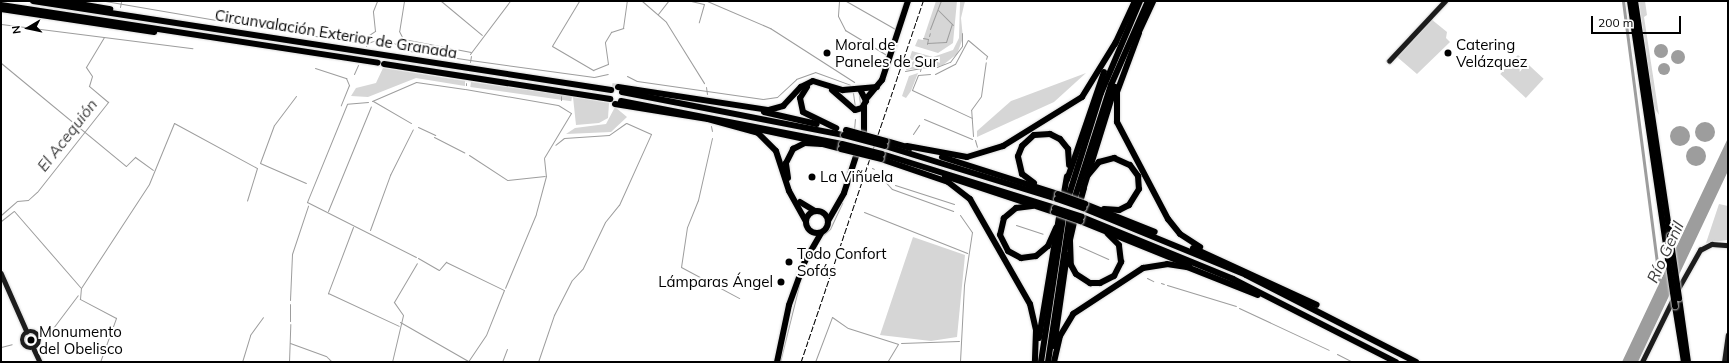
<!DOCTYPE html>
<html>
<head>
<meta charset="utf-8">
<style>
	body { margin:0 }
	#map { position:relative; width:1729px; height:363px; overflow:hidden; background:#fff; font-family:Mulish,sans-serif }
	div>[style] { position:absolute }
	.green>* { inset:0; background:#d6d6d6; transform-origin:0 0 }
	.round { border-radius:50% }
	.water>* { inset:0; background:#9d9d9d }
	.stream>* { height:1px; margin:-0.5px; padding:0 0.5px; transform-origin:0.5px; border-radius:0.5px; background:#9d9d9d }
	.canal>* { height:3px; margin:-1.5px; padding:0 1.5px; transform-origin:1.5px; border-radius:1.5px; background:#9d9d9d }
	.highway-tunnel>* { height:6px; margin-top:-3px; transform-origin:0; background:repeating-linear-gradient(90deg,#d9d9d9 0 6px,transparent 0 9px) }
	.roads { filter:drop-shadow(0 0 1px #dbdbdb) drop-shadow(0 0 1px #dbdbdb) }
	.secondary>* { height:4.5px; margin:-2.25px; padding:0 2.25px; transform-origin:2.25px; border-radius:2.25px; background:#1c1c1c }
	.secondary>.ring { margin:-2.25px; padding:0; box-sizing:content-box; background:none; border:4.5px solid #1c1c1c; border-radius:50% }
	.highway>* { height:6px; margin:-3px; padding:0 3px; transform-origin:3px; border-radius:3px; background:#000 }
	.highway>.ring { margin:-3px; padding:0; box-sizing:content-box; background:none; border:6px solid #000; border-radius:50% }
	.rail>* { height:1px; margin-top:-0.5px; transform-origin:0; background:repeating-linear-gradient(90deg,#000 0 6px,transparent 0 8px) }
	.bridges { filter:drop-shadow(0 0 1px #dbdbdb) drop-shadow(0 0 1px #dbdbdb) }
	.highway-bridge>* { height:6px; margin:-3px; padding:0 3px; transform-origin:3px; border-radius:3px; background:#000 }
	.dots>* { width:11px; height:11px; translate:-50% -50%; box-sizing:border-box; border:2px solid #fff; border-radius:50% }
	span { translate:-50% -50%; white-space:nowrap; text-align:center; line-height:1.15; -webkit-text-stroke:4px #fff; paint-order:stroke }
	.street-label { font-size:15px; color:#000 }
	.poi-label { font-size:15px; color:#000 }
	.left { translate:0 -50%; text-align:left }
	.right { translate:-100% -50%; text-align:right }
	.water-label { font-size:16px; color:#3e3e3e; font-style:italic }
	.frame { position:absolute; inset:0; border:2px solid #000; pointer-events:none }
	.north { position:absolute; left:8px; top:8px; width:40px; height:40px; -webkit-text-stroke:3px #fff; paint-order:stroke; rotate:261deg; font-size:11px; font-weight:700; line-height:16px; text-align:center; color:#000 }
	.north::after { content:''; display:block; margin:auto; width:14px; height:18px; background:#000; clip-path:polygon(50% 0,100% 100%,50% 72%,0 100%) }
	.scale { position:absolute; left:1591px; top:16px; width:90px; height:18px; box-sizing:border-box; border:2px solid #000; border-top:0; padding-left:5px; font-size:12px; line-height:14px; white-space:nowrap; color:#000; -webkit-text-stroke:3px #fff; paint-order:stroke }
</style>
</head>
<body>
<div id="map">
	<div class="green">
		<i style="clip-path:polygon(936px 1px,957px 1px,953px 43px,938px 53px,915px 46px,918px 39px,923px 40px)"></i>
		<i style="clip-path:polygon(965px 1px,961px 18px,963px 38px,957px 54px,943px 65px,929px 68px,921px 63px,920px 68px,906px 70px,912px 51px,933px 57px,953px 50px,959px 38px,960px 2px)"></i>
		<i style="clip-path:polygon(1639px 1px,1645px 1px,1647px 15px,1644px 17px,1659px 115px,1654px 107px)"></i>
		<i style="clip-path:polygon(1431px 19px,1447px 32px,1446px 38px,1450px 42px,1417px 74px,1396px 56px)"></i>
		<i style="left:1518px;top:55px;width:35px;height:26px;rotate:43deg"></i>
		<i style="clip-path:polygon(383px 68px,465px 81px,465px 86px,416px 78px,368px 97px,351px 96px,356px 88px,376px 83px)"></i>
		<i style="clip-path:polygon(918px 73px,911px 91px,906px 98px,902px 96px,909px 76px)"></i>
		<i style="clip-path:polygon(1086px 73px,1054px 102px,977px 137px,977px 131px,1011px 101px)"></i>
		<i style="left:471px;top:82px;width:102px;height:5px;rotate:8deg"></i>
		<i style="clip-path:polygon(573px 97px,609px 103px,608px 118px,599px 123px,576px 125px)"></i>
		<i style="clip-path:polygon(615px 107px,627px 117px,611px 132px,566px 134px,575px 128px,606px 124px)"></i>
		<i style="clip-path:polygon(1719px 204px,1728px 206px,1728px 240px,1706px 243px)"></i>
		<i style="clip-path:polygon(913px 237px,965px 255px,957px 337px,931px 341px,880px 335px)"></i>
		<i class="round" style="left:24px;top:333px;width:14px;height:14px"></i>
	</div>
	<div class="water">
		<i class="round" style="left:1654px;top:44px;width:14px;height:14px"></i>
		<i class="round" style="left:1671px;top:50px;width:14px;height:14px"></i>
		<i class="round" style="left:1658px;top:63px;width:12px;height:12px"></i>
		<i class="round" style="left:1695px;top:122px;width:20px;height:20px"></i>
		<i class="round" style="left:1670px;top:126px;width:20px;height:20px"></i>
		<i style="clip-path:polygon(1728px 138px,1728px 171px,1652px 332px,1638px 362px,1622px 362px)"></i>
		<i class="round" style="left:1686px;top:146px;width:20px;height:20px"></i>
	</div>
	<div class="stream">
		<i style="left:105px;top:1px;width:160px;rotate:9.7deg"></i>
		<i style="left:263px;top:28px;width:22px;rotate:-8deg"></i>
		<i style="left:404px;top:1px;width:30px;rotate:99deg"></i>
		<i style="left:399px;top:31px;width:9px;rotate:63deg"></i>
		<i style="left:403px;top:39px;width:69px;rotate:10.8deg"></i>
		<i style="left:441px;top:1px;width:53px;rotate:39.7deg"></i>
		<i style="left:579px;top:1px;width:52px;rotate:121deg"></i>
		<i style="left:552px;top:46px;width:48px;rotate:30.3deg"></i>
		<i style="left:593px;top:70px;width:16px;rotate:-22deg"></i>
		<i style="left:608px;top:64px;width:22px;rotate:-98deg"></i>
		<i style="left:605px;top:42px;width:12px;rotate:-59deg"></i>
		<i style="left:611px;top:32px;width:13px;rotate:-18deg"></i>
		<i style="left:623px;top:28px;width:27px;rotate:-82deg"></i>
		<i style="left:642px;top:1px;width:32px;rotate:41deg"></i>
		<i style="left:666px;top:22px;width:72px;rotate:58.1deg"></i>
		<i style="left:691px;top:1px;width:13px;rotate:13deg"></i>
		<i style="left:704px;top:4px;width:19px;rotate:106deg"></i>
		<i style="left:707px;top:1px;width:69px;rotate:23.2deg"></i>
		<i style="left:770px;top:28px;width:100px;rotate:32.7deg"></i>
		<i style="left:839px;top:1px;width:15px;rotate:94deg"></i>
		<i style="left:838px;top:16px;width:16px;rotate:63deg"></i>
		<i style="left:845px;top:30px;width:47px;rotate:31deg"></i>
		<i style="left:846px;top:1px;width:56px;rotate:29.7deg"></i>
		<i style="left:895px;top:29px;width:29px;rotate:-72deg"></i>
		<i style="left:120px;top:7px;width:5px;rotate:-79deg"></i>
		<i style="left:938px;top:10px;width:21px;rotate:45deg"></i>
		<i style="left:658px;top:14px;width:16px;rotate:-52deg"></i>
		<i style="left:1px;top:24px;width:193px;rotate:7.2deg"></i>
		<i style="left:293px;top:26px;width:18px;rotate:29deg"></i>
		<i style="left:309px;top:35px;width:57px;rotate:9.1deg"></i>
		<i style="left:365px;top:44px;width:12px;rotate:-20deg"></i>
		<i style="left:930px;top:29px;width:30px;rotate:-69deg"></i>
		<i style="left:929px;top:36px;width:3px;rotate:-72deg"></i>
		<i style="left:366px;top:37px;width:11px;rotate:-34deg"></i>
		<i style="left:375px;top:31px;width:20px;rotate:-96deg"></i>
		<i style="left:373px;top:11px;width:11px;rotate:-68deg"></i>
		<i style="left:923px;top:38px;width:5px;rotate:11deg"></i>
		<i style="left:928px;top:39px;width:5px;rotate:101deg"></i>
		<i style="left:968px;top:40px;width:25px;rotate:40deg"></i>
		<i style="left:987px;top:56px;width:3px;rotate:108deg"></i>
		<i style="left:393px;top:42px;width:13px;rotate:39deg"></i>
		<i style="left:403px;top:50px;width:68px;rotate:8.5deg"></i>
		<i style="left:470px;top:60px;width:125px;rotate:7.8deg"></i>
		<i style="left:594px;top:77px;width:14px;rotate:-12deg"></i>
		<i style="left:927px;top:43px;width:19px;rotate:-3deg"></i>
		<i style="left:946px;top:42px;width:19px;rotate:-72deg"></i>
		<i style="left:366px;top:46px;width:4px;rotate:-90deg"></i>
		<i style="left:470px;top:54px;width:66px;rotate:-53deg"></i>
		<i style="left:470px;top:62px;width:6px;rotate:-81deg"></i>
		<i style="left:1px;top:63px;width:162px;rotate:39.5deg"></i>
		<i style="left:126px;top:166px;width:13px;rotate:-45deg"></i>
		<i style="left:135px;top:157px;width:22px;rotate:36deg"></i>
		<i style="left:921px;top:67px;width:13px;rotate:4deg"></i>
		<i style="left:934px;top:68px;width:17px;rotate:-21deg"></i>
		<i style="left:950px;top:62px;width:20px;rotate:-53deg"></i>
		<i style="left:962px;top:46px;width:13px;rotate:-90deg"></i>
		<i style="left:315px;top:68px;width:33px;rotate:18deg"></i>
		<i style="left:346px;top:78px;width:8px;rotate:67deg"></i>
		<i style="left:349px;top:85px;width:22px;rotate:112deg"></i>
		<i style="left:905px;top:71px;width:15px;rotate:-11deg"></i>
		<i style="left:920px;top:71px;width:8px;rotate:-76deg"></i>
		<i style="left:354px;top:74px;width:10px;rotate:-66deg"></i>
		<i style="left:930px;top:74px;width:12px;rotate:175deg"></i>
		<i style="left:918px;top:75px;width:16px;rotate:112deg"></i>
		<i style="left:912px;top:90px;width:66px;rotate:25deg"></i>
		<i style="left:935px;top:74px;width:22px;rotate:-27deg"></i>
		<i style="left:955px;top:64px;width:27px;rotate:-62deg"></i>
		<i style="left:627px;top:76px;width:11px;rotate:27deg"></i>
		<i style="left:637px;top:81px;width:127px;rotate:8.1deg"></i>
		<i style="left:763px;top:99px;width:14px;rotate:-8deg"></i>
		<i style="left:777px;top:97px;width:26px;rotate:-43deg"></i>
		<i style="left:796px;top:79px;width:20px;rotate:-20deg"></i>
		<i style="left:815px;top:72px;width:37px;rotate:20deg"></i>
		<i style="left:466px;top:85px;width:2px;rotate:-90deg"></i>
		<i style="left:706px;top:87px;width:7px;rotate:82deg"></i>
		<i style="left:465px;top:89px;width:94px;rotate:9.8deg"></i>
		<i style="left:558px;top:105px;width:15px;rotate:32deg"></i>
		<i style="left:571px;top:113px;width:52px;rotate:121deg"></i>
		<i style="left:544px;top:158px;width:18px;rotate:84deg"></i>
		<i style="left:546px;top:176px;width:39px;rotate:105deg"></i>
		<i style="left:536px;top:214px;width:80px;rotate:112.7deg"></i>
		<i style="left:853px;top:93px;width:14px;rotate:82deg"></i>
		<i style="left:859px;top:95px;width:8px;rotate:83deg"></i>
		<i style="left:296px;top:96px;width:36px;rotate:127deg"></i>
		<i style="left:274px;top:125px;width:40px;rotate:110.2deg"></i>
		<i style="left:260px;top:163px;width:50px;rotate:23.5deg"></i>
		<i style="left:561px;top:100px;width:4px;rotate:-90deg"></i>
		<i style="left:372px;top:101px;width:48px;rotate:-23.4deg"></i>
		<i style="left:416px;top:82px;width:49px;rotate:8.3deg"></i>
		<i style="left:373px;top:101px;width:44px;rotate:30.1deg"></i>
		<i style="left:368px;top:102px;width:21px;rotate:175deg"></i>
		<i style="left:347px;top:104px;width:106px;rotate:112.2deg"></i>
		<i style="left:307px;top:202px;width:122px;rotate:26.8deg"></i>
		<i style="left:924px;top:119px;width:52px;rotate:22.6deg"></i>
		<i style="left:711px;top:126px;width:5px;rotate:79deg"></i>
		<i style="left:418px;top:127px;width:19px;rotate:25deg"></i>
		<i style="left:854px;top:130px;width:11px;rotate:-85deg"></i>
		<i style="left:913px;top:134px;width:11px;rotate:-56deg"></i>
		<i style="left:973px;top:136px;width:26px;rotate:-94deg"></i>
		<i style="left:971px;top:110px;width:17px;rotate:-54deg"></i>
		<i style="left:981px;top:96px;width:34px;rotate:-82deg"></i>
		<i style="left:434px;top:137px;width:34px;rotate:27deg"></i>
		<i style="left:712px;top:138px;width:64px;rotate:102.7deg"></i>
		<i style="left:698px;top:200px;width:29px;rotate:112deg"></i>
		<i style="left:687px;top:227px;width:40px;rotate:98.5deg"></i>
		<i style="left:681px;top:267px;width:66px;rotate:28.1deg"></i>
		<i style="left:975px;top:140px;width:7px;rotate:74deg"></i>
		<i style="left:469px;top:155px;width:45px;rotate:33.3deg"></i>
		<i style="left:507px;top:180px;width:38px;rotate:-6deg"></i>
		<i style="left:872px;top:168px;width:2px;rotate:27deg"></i>
		<i style="left:877px;top:173px;width:22px;rotate:47deg"></i>
		<i style="left:892px;top:189px;width:65px;rotate:19.8deg"></i>
		<i style="left:878px;top:180px;width:6px;rotate:18deg"></i>
		<i style="left:895px;top:185px;width:62px;rotate:17.9deg"></i>
		<i style="left:328px;top:211px;width:113px;rotate:-67.7deg"></i>
		<i style="left:864px;top:212px;width:111px;rotate:21.7deg"></i>
		<i style="left:1px;top:215px;width:21px;rotate:-41deg"></i>
		<i style="left:17px;top:201px;width:11px;rotate:-5deg"></i>
		<i style="left:28px;top:200px;width:12px;rotate:-42deg"></i>
		<i style="left:37px;top:192px;width:115px;rotate:-51.7deg"></i>
		<i style="left:108px;top:102px;width:25px;rotate:-140deg"></i>
		<i style="left:89px;top:86px;width:10px;rotate:-73deg"></i>
		<i style="left:92px;top:76px;width:11px;rotate:-124deg"></i>
		<i style="left:86px;top:67px;width:35px;rotate:-59deg"></i>
		<i style="left:960px;top:215px;width:21px;rotate:55deg"></i>
		<i style="left:972px;top:232px;width:54px;rotate:98.6deg"></i>
		<i style="left:964px;top:285px;width:77px;rotate:93deg"></i>
		<i style="left:1px;top:221px;width:16px;rotate:-38deg"></i>
		<i style="left:14px;top:211px;width:101px;rotate:49deg"></i>
		<i style="left:1016px;top:225px;width:28px;rotate:18deg"></i>
		<i style="left:353px;top:227px;width:71px;rotate:110.7deg"></i>
		<i style="left:328px;top:293px;width:78px;rotate:24.9deg"></i>
		<i style="left:370px;top:230px;width:59px;rotate:-70deg"></i>
		<i style="left:390px;top:175px;width:51px;rotate:-63.4deg"></i>
		<i style="left:823px;top:235px;width:9px;rotate:-41deg"></i>
		<i style="left:830px;top:229px;width:29px;rotate:-65deg"></i>
		<i style="left:1079px;top:246px;width:32px;rotate:24deg"></i>
		<i style="left:418px;top:258px;width:24px;rotate:30deg"></i>
		<i style="left:439px;top:270px;width:11px;rotate:-49deg"></i>
		<i style="left:446px;top:262px;width:64px;rotate:25.8deg"></i>
		<i style="left:504px;top:290px;width:48px;rotate:111.8deg"></i>
		<i style="left:486px;top:335px;width:32px;rotate:124deg"></i>
		<i style="left:1147px;top:278px;width:7px;rotate:27deg"></i>
		<i style="left:1161px;top:283px;width:3px;rotate:18deg"></i>
		<i style="left:1167px;top:285px;width:72px;rotate:16.9deg"></i>
		<i style="left:290px;top:300px;width:46px;rotate:-87.5deg"></i>
		<i style="left:292px;top:254px;width:51px;rotate:-71.6deg"></i>
		<i style="left:290px;top:304px;width:17px;rotate:90deg"></i>
		<i style="left:1239px;top:308px;width:99px;rotate:25deg"></i>
		<i style="left:400px;top:322px;width:78px;rotate:29.8deg"></i>
		<i style="left:47px;top:336px;width:51px;rotate:-52.9deg"></i>
		<i style="left:290px;top:343px;width:38px;rotate:20deg"></i>
		<i style="left:326px;top:356px;width:8px;rotate:45deg"></i>
		<i style="left:901px;top:343px;width:58px;rotate:-2deg"></i>
		<i style="left:1px;top:347px;width:11px;rotate:-15deg"></i>
		<i style="left:1337px;top:354px;width:18px;rotate:27deg"></i>
		<i style="left:100px;top:362px;width:47px;rotate:-70deg"></i>
		<i style="left:116px;top:318px;width:41px;rotate:-152.2deg"></i>
		<i style="left:80px;top:299px;width:11px;rotate:-85deg"></i>
		<i style="left:81px;top:288px;width:124px;rotate:-56.8deg"></i>
		<i style="left:149px;top:184px;width:66px;rotate:-67.7deg"></i>
		<i style="left:174px;top:123px;width:94px;rotate:28.5deg"></i>
		<i style="left:257px;top:168px;width:34px;rotate:107deg"></i>
		<i style="left:242px;top:362px;width:28px;rotate:-73deg"></i>
		<i style="left:250px;top:335px;width:22px;rotate:-54deg"></i>
		<i style="left:289px;top:362px;width:38px;rotate:-88deg"></i>
		<i style="left:392px;top:362px;width:48px;rotate:-76.8deg"></i>
		<i style="left:403px;top:315px;width:16px;rotate:-125deg"></i>
		<i style="left:394px;top:302px;width:45px;rotate:-59.5deg"></i>
		<i style="left:502px;top:362px;width:14px;rotate:-69deg"></i>
		<i style="left:538px;top:362px;width:50px;rotate:-71.2deg"></i>
		<i style="left:554px;top:315px;width:39px;rotate:-63deg"></i>
		<i style="left:572px;top:280px;width:16px;rotate:-47deg"></i>
		<i style="left:583px;top:268px;width:51px;rotate:-64.4deg"></i>
		<i style="left:605px;top:222px;width:22px;rotate:-51deg"></i>
		<i style="left:619px;top:205px;width:78px;rotate:-65.7deg"></i>
		<i style="left:651px;top:134px;width:27px;rotate:-156deg"></i>
		<i style="left:626px;top:123px;width:21px;rotate:145deg"></i>
		<i style="left:609px;top:135px;width:45px;rotate:176.2deg"></i>
		<i style="left:564px;top:138px;width:11px;rotate:142deg"></i>
		<i style="left:780px;top:362px;width:79px;rotate:-76.1deg"></i>
		<i style="left:815px;top:362px;width:48px;rotate:-69.3deg"></i>
		<i style="left:832px;top:317px;width:19px;rotate:35deg"></i>
		<i style="left:848px;top:328px;width:52px;rotate:17.7deg"></i>
		<i style="left:898px;top:344px;width:21px;rotate:121deg"></i>
	</div>
	<div class="canal">
		<i style="left:1623px;top:1px;width:288px;rotate:82.6deg"></i>
	</div>
	<div class="highway-tunnel">
		<i style="left:612px;top:86px;width:6px;rotate:9deg"></i>
	</div>
	<div class="roads">
		<div class="secondary">
			<i style="left:1389px;top:61px;width:82px;rotate:-47deg"></i>
			<i style="left:1px;top:273px;width:64px;rotate:66.2deg"></i>
			<i style="left:1678px;top:289px;width:45px;rotate:-60.6deg"></i>
			<i style="left:1700px;top:250px;width:13px;rotate:-27deg"></i>
			<i style="left:1712px;top:244px;width:16px;rotate:4deg"></i>
			<i class="ring" style="left:22px;top:331px;width:13.5px;height:13.5px"></i>
			<i style="left:34px;top:349px;width:14px;rotate:65deg"></i>
			<i style="left:1642px;top:362px;width:72px;rotate:-63.8deg"></i>
			<i style="left:1724px;top:362px;width:27px;rotate:-82deg"></i>
		</div>
		<div class="highway">
			<i style="left:33px;top:1px;width:585px;rotate:8.75deg"></i>
			<i style="left:62px;top:1px;width:49px;rotate:9.5deg"></i>
			<i style="left:1630px;top:1px;width:248px;rotate:81.6deg"></i>
			<i style="left:1635px;top:1px;width:238px;rotate:81.5deg"></i>
			<i style="left:1px;top:5px;width:381px;rotate:8.7deg"></i>
			<i style="left:1px;top:9px;width:155px;rotate:8.5deg"></i>
			<i style="left:1139px;top:33px;width:63px;rotate:110.4deg"></i>
			<i style="left:1117px;top:92px;width:30px;rotate:90deg"></i>
			<i style="left:1117px;top:122px;width:110px;rotate:62.3deg"></i>
			<i style="left:1168px;top:219px;width:19px;rotate:51deg"></i>
			<i style="left:1180px;top:234px;width:24px;rotate:33deg"></i>
			<i style="left:1137px;top:36px;width:38px;rotate:-65deg"></i>
			<i style="left:1115px;top:44px;width:47px;rotate:-65.1deg"></i>
			<i style="left:384px;top:64px;width:229px;rotate:8.8deg"></i>
			<i style="left:618px;top:87px;width:153px;rotate:8.7deg"></i>
			<i style="left:769px;top:110px;width:15px;rotate:-16deg"></i>
			<i style="left:783px;top:106px;width:26px;rotate:-47deg"></i>
			<i style="left:801px;top:87px;width:13px;rotate:-27deg"></i>
			<i style="left:813px;top:81px;width:31px;rotate:17deg"></i>
			<i style="left:843px;top:90px;width:34px;rotate:-5deg"></i>
			<i style="left:807px;top:87px;width:13px;rotate:122deg"></i>
			<i style="left:800px;top:98px;width:14px;rotate:78deg"></i>
			<i style="left:803px;top:112px;width:37px;rotate:26deg"></i>
			<i style="left:832px;top:90px;width:30px;rotate:41deg"></i>
			<i style="left:855px;top:110px;width:7px;rotate:-16deg"></i>
			<i style="left:862px;top:108px;width:8px;rotate:-60deg"></i>
			<i style="left:866px;top:101px;width:13px;rotate:-117deg"></i>
			<i style="left:622px;top:92px;width:226px;rotate:11deg"></i>
			<i style="left:866px;top:99px;width:25px;rotate:-50deg"></i>
			<i style="left:882px;top:80px;width:83px;rotate:-71.8deg"></i>
			<i style="left:621px;top:101px;width:225px;rotate:11deg"></i>
			<i style="left:615px;top:104px;width:94px;rotate:9.2deg"></i>
			<i style="left:708px;top:119px;width:52px;rotate:15.6deg"></i>
			<i style="left:758px;top:133px;width:25px;rotate:45deg"></i>
			<i style="left:776px;top:151px;width:42px;rotate:72deg"></i>
			<i style="left:789px;top:191px;width:35px;rotate:61deg"></i>
			<i style="left:864px;top:106px;width:26px;rotate:90deg"></i>
			<i style="left:764px;top:112px;width:54px;rotate:12.8deg"></i>
			<i style="left:753px;top:128px;width:58px;rotate:11.9deg"></i>
			<i style="left:886px;top:141px;width:25px;rotate:16deg"></i>
			<i style="left:819px;top:143px;width:23px;rotate:15deg"></i>
			<i style="left:885px;top:146px;width:180px;rotate:17.1deg"></i>
			<i style="left:907px;top:146px;width:61px;rotate:10.4deg"></i>
			<i style="left:967px;top:157px;width:38px;rotate:-17deg"></i>
			<i style="left:1003px;top:146px;width:93px;rotate:-31.8deg"></i>
			<i style="left:1082px;top:97px;width:65px;rotate:-58.3deg"></i>
			<i style="left:882px;top:154px;width:181px;rotate:17.3deg"></i>
			<i style="left:942px;top:157px;width:122px;rotate:17.7deg"></i>
			<i style="left:881px;top:159px;width:71px;rotate:18.9deg"></i>
			<i style="left:948px;top:182px;width:28px;rotate:38deg"></i>
			<i style="left:970px;top:199px;width:121px;rotate:60.3deg"></i>
			<i style="left:1030px;top:304px;width:27px;rotate:77deg"></i>
			<i style="left:1036px;top:330px;width:32px;rotate:92deg"></i>
			<i style="left:1088px;top:175px;width:17px;rotate:-50deg"></i>
			<i style="left:1099px;top:162px;width:16px;rotate:-15deg"></i>
			<i style="left:1114px;top:158px;width:17px;rotate:24deg"></i>
			<i style="left:1130px;top:165px;width:14px;rotate:54deg"></i>
			<i style="left:1138px;top:176px;width:13px;rotate:86deg"></i>
			<i style="left:1139px;top:189px;width:19px;rotate:122deg"></i>
			<i style="left:1129px;top:205px;width:11px;rotate:153deg"></i>
			<i style="left:1119px;top:210px;width:15px;rotate:-176deg"></i>
			<i style="left:945px;top:176px;width:115px;rotate:18.3deg"></i>
			<i style="left:788px;top:178px;width:15px;rotate:-98deg"></i>
			<i style="left:786px;top:163px;width:16px;rotate:-63deg"></i>
			<i style="left:793px;top:149px;width:13px;rotate:-27deg"></i>
			<i style="left:805px;top:143px;width:17px;rotate:3deg"></i>
			<i style="left:1067px;top:180px;width:114px;rotate:-71.1deg"></i>
			<i style="left:1034px;top:183px;width:15px;rotate:-143deg"></i>
			<i style="left:1022px;top:174px;width:18px;rotate:-103deg"></i>
			<i style="left:1018px;top:156px;width:11px;rotate:-68deg"></i>
			<i style="left:1022px;top:146px;width:16px;rotate:-43deg"></i>
			<i style="left:1034px;top:135px;width:16px;rotate:-4deg"></i>
			<i style="left:1050px;top:134px;width:11px;rotate:27deg"></i>
			<i style="left:1060px;top:139px;width:13px;rotate:51deg"></i>
			<i style="left:1068px;top:149px;width:16px;rotate:86deg"></i>
			<i style="left:1083px;top:190px;width:108px;rotate:-72.7deg"></i>
			<i style="left:1064px;top:193px;width:17px;rotate:-80deg"></i>
			<i style="left:1069px;top:195px;width:107px;rotate:-72.6deg"></i>
			<i style="left:1101px;top:93px;width:100px;rotate:-67deg"></i>
			<i style="left:1075px;top:197px;width:118px;rotate:-72.2deg"></i>
			<i style="left:1111px;top:85px;width:92px;rotate:-66.2deg"></i>
			<i style="left:1081px;top:199px;width:11px;rotate:-75deg"></i>
			<i style="left:800px;top:202px;width:17px;rotate:31deg"></i>
			<i style="left:1085px;top:204px;width:75px;rotate:21.8deg"></i>
			<i style="left:1032px;top:206px;width:16px;rotate:173deg"></i>
			<i style="left:1016px;top:208px;width:16px;rotate:140deg"></i>
			<i style="left:1004px;top:218px;width:17px;rotate:103deg"></i>
			<i style="left:1000px;top:235px;width:18px;rotate:63deg"></i>
			<i style="left:1008px;top:251px;width:15px;rotate:28deg"></i>
			<i style="left:1021px;top:258px;width:15px;rotate:-8deg"></i>
			<i style="left:1036px;top:256px;width:16px;rotate:-40deg"></i>
			<i style="left:1048px;top:246px;width:20px;rotate:-66deg"></i>
			<i style="left:1083px;top:208px;width:176px;rotate:22.3deg"></i>
			<i style="left:1246px;top:275px;width:191px;rotate:27.1deg"></i>
			<i class="ring" style="left:806px;top:211px;width:16px;height:16px"></i>
			<i style="left:1082px;top:217px;width:163px;rotate:22.3deg"></i>
			<i style="left:1233px;top:279px;width:183px;rotate:27deg"></i>
			<i style="left:828px;top:221px;width:32px;rotate:-60deg"></i>
			<i style="left:844px;top:193px;width:40px;rotate:-72deg"></i>
			<i style="left:1080px;top:221px;width:118px;rotate:22deg"></i>
			<i style="left:1070px;top:241px;width:24px;rotate:88deg"></i>
			<i style="left:1071px;top:265px;width:10px;rotate:61deg"></i>
			<i style="left:1076px;top:274px;width:17px;rotate:33deg"></i>
			<i style="left:1090px;top:283px;width:10px"></i>
			<i style="left:1100px;top:283px;width:16px;rotate:-27deg"></i>
			<i style="left:1114px;top:276px;width:16px;rotate:-63deg"></i>
			<i style="left:1121px;top:262px;width:17px;rotate:-97deg"></i>
			<i style="left:1119px;top:245px;width:16px;rotate:-135deg"></i>
			<i style="left:1069px;top:244px;width:22px;rotate:-77deg"></i>
			<i style="left:1193px;top:248px;width:136px;rotate:24.7deg"></i>
			<i style="left:1679px;top:298px;width:65px;rotate:82deg"></i>
			<i style="left:1675px;top:306px;width:57px;rotate:80.9deg"></i>
			<i style="left:1039px;top:338px;width:123px;rotate:-80.6deg"></i>
			<i style="left:1054px;top:346px;width:92px;rotate:-81.9deg"></i>
			<i style="left:777px;top:362px;width:58px;rotate:-78.1deg"></i>
			<i style="left:789px;top:305px;width:47px;rotate:-70deg"></i>
			<i style="left:805px;top:261px;width:32px;rotate:-60deg"></i>
			<i style="left:1041px;top:362px;width:145px;rotate:-81.3deg"></i>
			<i style="left:1048px;top:362px;width:143px;rotate:-81.5deg"></i>
			<i style="left:1054px;top:362px;width:27px;rotate:-77deg"></i>
			<i style="left:1060px;top:336px;width:26px;rotate:-59deg"></i>
			<i style="left:1073px;top:314px;width:84px;rotate:-33.3deg"></i>
			<i style="left:1143px;top:268px;width:24px;rotate:-9deg"></i>
			<i style="left:1167px;top:264px;width:20px;rotate:9deg"></i>
			<i style="left:1187px;top:267px;width:76px;rotate:21.5deg"></i>
		</div>
	</div>
	<div class="rail">
		<i style="left:801px;top:362px;width:381px;rotate:-71.3deg"></i>
	</div>
	<div class="bridges">
		<div class="highway-bridge">
			<i style="left:846px;top:130px;width:41px;rotate:15.4deg"></i>
			<i style="left:844px;top:135px;width:42px;rotate:15deg"></i>
			<i style="left:842px;top:144px;width:41px;rotate:14deg"></i>
			<i style="left:841px;top:149px;width:41px;rotate:14deg"></i>
			<i style="left:1058px;top:194px;width:29px;rotate:20deg"></i>
			<i style="left:1057px;top:199px;width:28px;rotate:19deg"></i>
			<i style="left:1055px;top:208px;width:28px;rotate:18deg"></i>
			<i style="left:1054px;top:212px;width:28px;rotate:19deg"></i>
			<i style="left:1670px;top:236px;width:63px;rotate:81.7deg"></i>
			<i style="left:1666px;top:246px;width:61px;rotate:81.5deg"></i>
		</div>
	</div>
	<div class="dots">
		<i style="left:827px;top:53px;background:#000"></i>
		<i style="left:1448px;top:53px;background:#000"></i>
		<i style="left:812px;top:177px;background:#000"></i>
		<i style="left:789px;top:262px;background:#000"></i>
		<i style="left:781px;top:282px;background:#000"></i>
		<i style="left:31px;top:340px;background:#000"></i>
	</div>
	<div class="street-label">
		<span style="left:336px;top:34px;rotate:9deg">Circunvalación Exterior de Granada</span>
	</div>
	<div class="poi-label">
		<span class="left" style="left:835px;top:53px">Moral de<br>Paneles de Sur</span>
		<span class="left" style="left:1456px;top:53px">Catering<br>Velázquez</span>
		<span class="left" style="left:820px;top:177px">La Viñuela</span>
		<span class="left" style="left:797px;top:262px">Todo Confort<br>Sofás</span>
		<span class="right" style="left:773px;top:282px">Lámparas Ángel</span>
		<span class="left" style="left:39px;top:340px">Monumento<br>del Obelisco</span>
	</div>
	<div class="water-label">
		<span style="left:67px;top:135px;rotate:-52deg">El Acequión</span>
		<span style="left:1665px;top:252px;rotate:-65deg">Río Genil</span>
	</div>
	<div class="frame"></div>
	<div class="north">N</div>
	<div class="scale">200 m</div>
</div>
</body>
</html>
